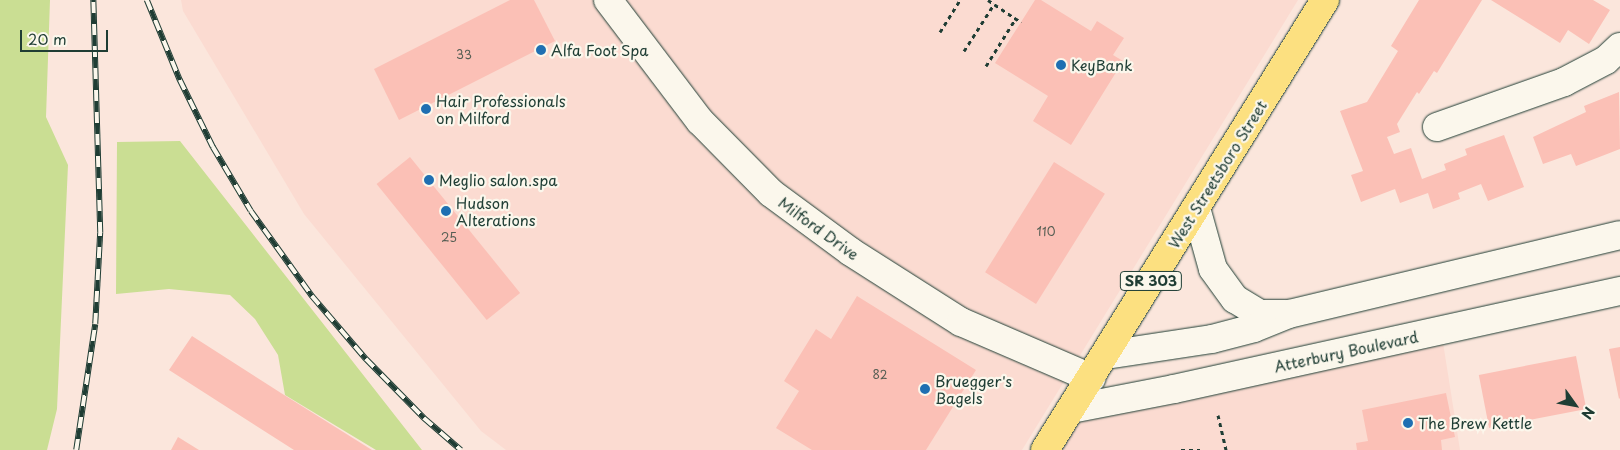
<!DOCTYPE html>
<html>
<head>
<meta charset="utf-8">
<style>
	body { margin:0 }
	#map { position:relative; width:1620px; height:450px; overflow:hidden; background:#fbe6dc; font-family:"Playpen Sans",sans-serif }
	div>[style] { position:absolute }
	.built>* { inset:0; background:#fbdbd1 }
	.green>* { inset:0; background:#cade93 }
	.building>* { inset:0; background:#fbc0b6; transform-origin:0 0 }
	.path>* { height:3px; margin-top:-1.5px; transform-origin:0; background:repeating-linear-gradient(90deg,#1f3d34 0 4px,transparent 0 8px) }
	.roads { filter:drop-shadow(0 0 1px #1f3d34) drop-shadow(0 0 1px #1f3d34) }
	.street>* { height:28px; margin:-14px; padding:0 14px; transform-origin:14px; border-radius:14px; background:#fbf7ec }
	.primary>* { height:28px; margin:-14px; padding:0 14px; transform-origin:14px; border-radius:14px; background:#fce080 }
	.rail>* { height:5.5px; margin-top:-2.75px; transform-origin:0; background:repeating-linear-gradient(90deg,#fbf7ec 0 11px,#1f3d34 0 22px); box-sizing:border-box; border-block:1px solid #1f3d34 }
	.dots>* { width:14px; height:14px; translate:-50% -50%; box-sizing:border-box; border:2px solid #fbf7ec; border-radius:50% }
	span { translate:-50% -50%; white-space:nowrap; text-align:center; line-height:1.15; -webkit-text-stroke:4.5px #fbf7ec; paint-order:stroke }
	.number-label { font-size:12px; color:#565e54 }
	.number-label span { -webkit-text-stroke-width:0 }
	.shield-label span { padding:1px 4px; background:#fbf7ec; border:1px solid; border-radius:4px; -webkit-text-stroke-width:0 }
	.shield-label { font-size:14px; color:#1f3d34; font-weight:700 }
	.poi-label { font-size:15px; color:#1f3d34 }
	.left { translate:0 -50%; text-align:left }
	.street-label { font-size:15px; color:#1f3d34 }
	.north { position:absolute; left:1550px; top:380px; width:50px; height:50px; -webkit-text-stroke:4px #fbf7ec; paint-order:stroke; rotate:122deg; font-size:14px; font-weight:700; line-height:20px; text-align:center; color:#1f3d34 }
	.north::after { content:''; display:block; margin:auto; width:18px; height:22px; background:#1f3d34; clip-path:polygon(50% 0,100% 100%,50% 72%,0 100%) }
	.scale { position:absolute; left:20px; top:30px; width:88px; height:22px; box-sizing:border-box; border:2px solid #1f3d34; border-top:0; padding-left:6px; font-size:15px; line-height:18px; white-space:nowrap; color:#1f3d34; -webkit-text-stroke:4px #fbf7ec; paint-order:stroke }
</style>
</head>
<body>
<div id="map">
	<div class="built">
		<i style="clip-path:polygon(181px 0,1298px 0,1022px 450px,506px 450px,481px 431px,304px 214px,183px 11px)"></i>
		<i style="clip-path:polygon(1441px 330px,1460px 450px,1043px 450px,1057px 426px)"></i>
	</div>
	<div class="green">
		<i style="clip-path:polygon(0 0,50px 0,46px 117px,68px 165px,57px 409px,47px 450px,0 450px)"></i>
		<i style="clip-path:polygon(180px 141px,422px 450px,376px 450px,285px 395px,278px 355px,255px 319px,230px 295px,169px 289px,116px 294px,117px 142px)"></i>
	</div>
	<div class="building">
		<i style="clip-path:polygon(510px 0,534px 0,555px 41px,399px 120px,374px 69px)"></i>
		<i style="clip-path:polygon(1035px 0,1041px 0,1091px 31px,1097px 21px,1124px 38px,1113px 55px,1123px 61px,1071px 145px,1033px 121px,1048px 96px,995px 63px)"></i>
		<i style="clip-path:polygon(1419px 0,1482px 0,1437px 73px,1434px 71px,1419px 94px,1417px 92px,1397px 124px,1400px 132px,1387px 137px,1394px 154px,1411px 148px,1422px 179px,1446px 170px,1444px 164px,1467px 155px,1465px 149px,1504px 135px,1524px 187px,1488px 201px,1481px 184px,1458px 193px,1460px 199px,1433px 209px,1428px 193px,1400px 203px,1395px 189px,1361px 202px,1351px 175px,1363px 171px,1340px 111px,1367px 102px,1398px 51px,1391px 46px)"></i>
		<i style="clip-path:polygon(1491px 0,1593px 0,1610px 10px,1589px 44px,1568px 30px,1560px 43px)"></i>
		<i style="clip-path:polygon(1619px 92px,1620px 149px,1576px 166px,1571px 154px,1543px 164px,1533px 137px,1586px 112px,1584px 106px)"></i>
		<i style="left:410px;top:157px;width:175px;height:43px;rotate:51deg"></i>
		<i style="left:1054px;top:162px;width:60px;height:130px;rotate:32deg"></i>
		<i style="clip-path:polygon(857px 296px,976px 370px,926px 450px,812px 450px,776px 428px,799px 391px,784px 381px,816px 329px,831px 339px)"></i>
		<i style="clip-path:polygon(192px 336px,281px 393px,372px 450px,294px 450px,169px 370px)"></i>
		<i style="clip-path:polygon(1620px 347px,1620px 398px,1619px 399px,1609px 349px)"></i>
		<i style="left:1576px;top:356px;width:54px;height:99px;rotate:79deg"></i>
		<i style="clip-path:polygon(1446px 393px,1455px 437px,1441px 440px,1442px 450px,1357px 450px,1356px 443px,1368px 441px,1362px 410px)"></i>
		<i style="clip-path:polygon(178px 437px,199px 450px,171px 450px)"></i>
	</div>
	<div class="path">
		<i style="left:988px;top:0;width:40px;rotate:34deg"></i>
		<i style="left:940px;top:32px;width:38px;rotate:-58deg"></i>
		<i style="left:964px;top:51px;width:56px;rotate:-57.4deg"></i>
		<i style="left:986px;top:66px;width:57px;rotate:-58deg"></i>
		<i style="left:1218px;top:415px;width:36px;rotate:77deg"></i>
		<i style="left:1181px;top:450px;width:19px"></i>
	</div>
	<div class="roads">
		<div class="street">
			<i style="left:608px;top:0;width:152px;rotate:52.8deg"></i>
			<i style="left:700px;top:121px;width:101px;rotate:45.4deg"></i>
			<i style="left:771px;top:193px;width:99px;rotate:36.4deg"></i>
			<i style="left:851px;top:252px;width:130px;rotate:32.5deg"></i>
			<i style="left:961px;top:322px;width:142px;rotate:23.3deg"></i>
			<i style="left:1437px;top:127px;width:135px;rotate:-19.5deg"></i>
			<i style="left:1564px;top:82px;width:47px;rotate:-27.6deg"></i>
			<i style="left:1606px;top:60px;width:19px;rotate:-43deg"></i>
			<i style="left:1196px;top:208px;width:63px;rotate:74.4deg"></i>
			<i style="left:1213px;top:269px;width:37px;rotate:54deg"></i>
			<i style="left:1235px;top:299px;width:29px;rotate:31deg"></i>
			<i style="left:1260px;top:314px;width:25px"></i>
			<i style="left:1106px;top:355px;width:107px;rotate:-8.6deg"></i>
			<i style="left:1212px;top:339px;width:43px;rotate:-14.7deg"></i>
			<i style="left:1254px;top:328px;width:38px;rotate:-22deg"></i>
			<i style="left:1289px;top:314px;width:340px;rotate:-13.4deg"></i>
			<i style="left:1071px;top:409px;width:105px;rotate:-11deg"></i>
			<i style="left:1174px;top:389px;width:457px;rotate:-12.4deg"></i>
		</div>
		<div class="primary">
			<i style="left:1045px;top:450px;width:530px;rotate:-58.11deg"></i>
		</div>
	</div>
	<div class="rail">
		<i style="left:147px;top:0;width:87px;rotate:67.6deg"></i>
		<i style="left:180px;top:80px;width:75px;rotate:63.8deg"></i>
		<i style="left:213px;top:147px;width:74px;rotate:59.3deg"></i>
		<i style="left:251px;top:211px;width:105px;rotate:54.3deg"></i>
		<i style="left:312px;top:296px;width:83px;rotate:49.4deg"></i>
		<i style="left:366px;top:359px;width:83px;rotate:45.5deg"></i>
		<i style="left:424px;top:418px;width:49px;rotate:40.9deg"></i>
		<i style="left:76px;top:450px;width:127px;rotate:-81.4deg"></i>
		<i style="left:95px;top:324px;width:91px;rotate:-86.9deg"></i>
		<i style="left:100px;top:233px;width:233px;rotate:-91.7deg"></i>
	</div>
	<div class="dots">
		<i style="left:541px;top:50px;background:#1f6fb2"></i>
		<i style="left:1061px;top:65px;background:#1f6fb2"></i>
		<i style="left:426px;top:109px;background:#1f6fb2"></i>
		<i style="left:429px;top:180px;background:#1f6fb2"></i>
		<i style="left:446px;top:211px;background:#1f6fb2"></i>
		<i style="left:925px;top:389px;background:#1f6fb2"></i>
		<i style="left:1408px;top:423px;background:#1f6fb2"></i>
	</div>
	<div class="number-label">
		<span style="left:464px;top:55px">33</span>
		<span style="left:1046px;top:232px">110</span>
		<span style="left:449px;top:238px">25</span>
		<span style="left:880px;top:375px">82</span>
	</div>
	<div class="shield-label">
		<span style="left:1151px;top:281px">SR 303</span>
	</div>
	<div class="poi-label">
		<span class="left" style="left:551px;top:50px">Alfa Foot Spa</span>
		<span class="left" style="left:1071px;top:65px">KeyBank</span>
		<span class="left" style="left:436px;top:109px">Hair Professionals<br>on Milford</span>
		<span class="left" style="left:439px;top:180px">Meglio salon.spa</span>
		<span class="left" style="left:456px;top:211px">Hudson<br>Alterations</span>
		<span class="left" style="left:935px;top:389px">Bruegger's<br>Bagels</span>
		<span class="left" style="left:1418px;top:423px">The Brew Kettle</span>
	</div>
	<div class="street-label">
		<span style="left:1217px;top:174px;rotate:-58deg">West Streetsboro Street</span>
		<span style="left:819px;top:228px;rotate:36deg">Milford Drive</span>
		<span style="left:1346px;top:351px;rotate:-12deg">Atterbury Boulevard</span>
	</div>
	<div class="north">N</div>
	<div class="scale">20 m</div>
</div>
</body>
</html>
